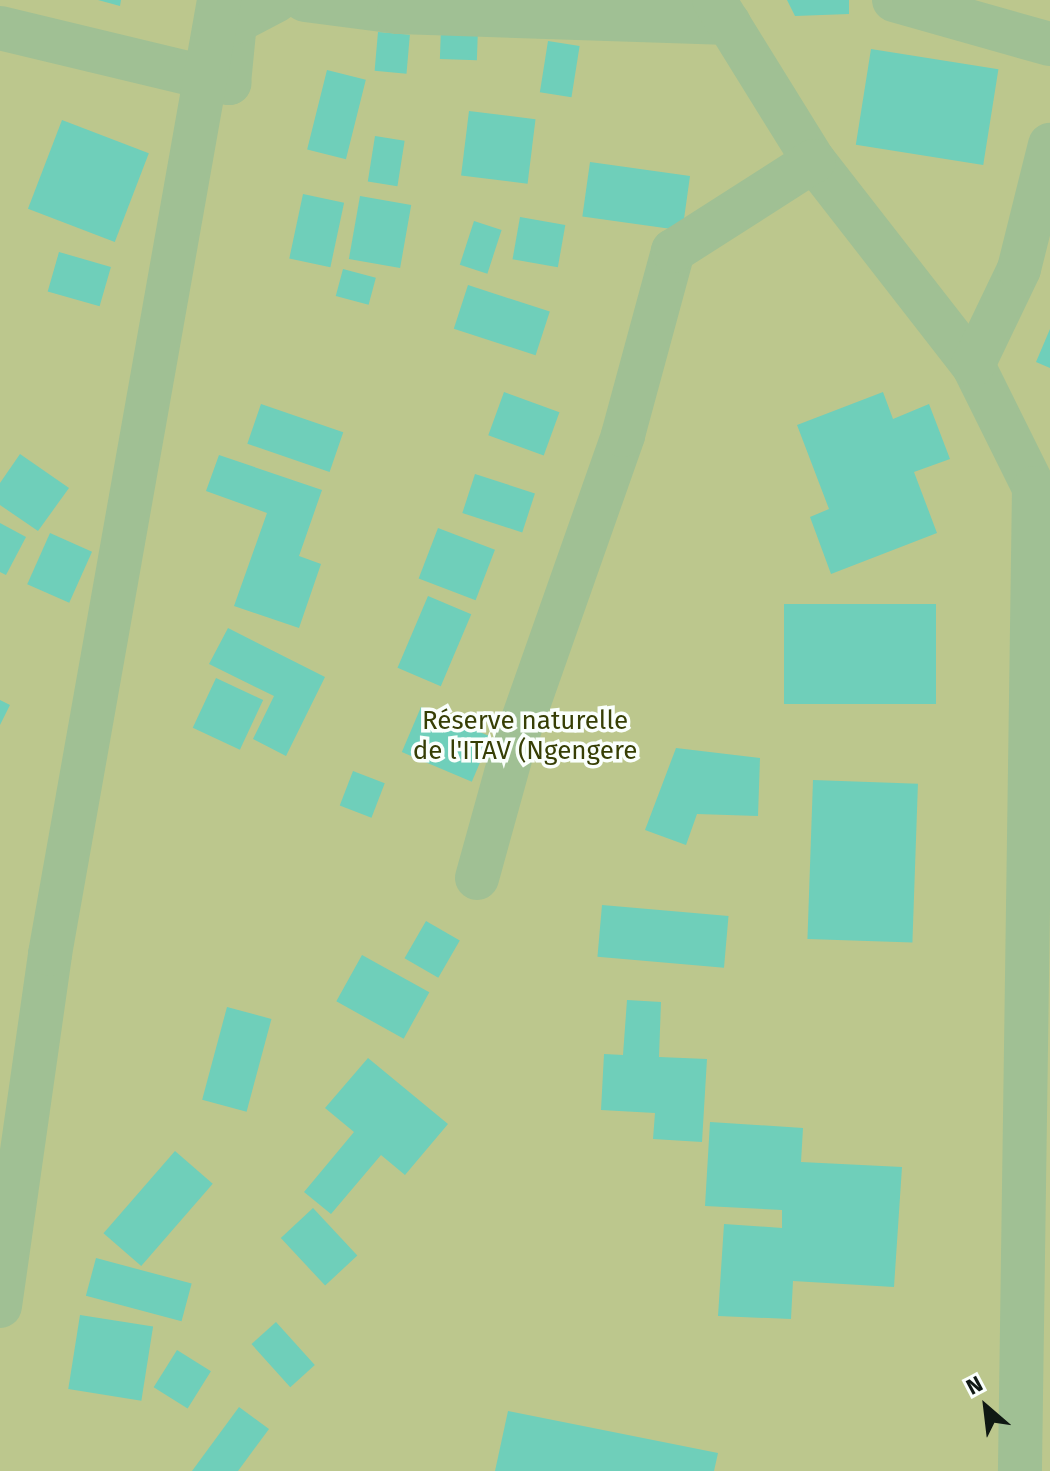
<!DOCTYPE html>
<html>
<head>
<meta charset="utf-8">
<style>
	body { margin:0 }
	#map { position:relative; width:1050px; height:1471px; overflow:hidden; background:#def8e7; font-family:"Fira Sans",sans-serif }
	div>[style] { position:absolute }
	.green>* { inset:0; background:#bcc78d; transform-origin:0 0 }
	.building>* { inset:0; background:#6fcfba; transform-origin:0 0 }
	.street>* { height:44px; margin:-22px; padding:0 22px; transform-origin:22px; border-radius:22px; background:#a0c094 }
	span { translate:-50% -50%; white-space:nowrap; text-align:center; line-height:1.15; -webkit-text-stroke:7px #fafffc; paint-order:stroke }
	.park-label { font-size:26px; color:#363e04 }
	.north { position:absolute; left:946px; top:1367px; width:80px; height:80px; -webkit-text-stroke:6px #fafffc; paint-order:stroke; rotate:332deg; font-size:22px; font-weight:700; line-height:32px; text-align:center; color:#0f1813 }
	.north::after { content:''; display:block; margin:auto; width:28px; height:36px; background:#0f1813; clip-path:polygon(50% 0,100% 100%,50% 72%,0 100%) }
</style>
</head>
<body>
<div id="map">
	<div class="green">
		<i style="left:0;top:0;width:1050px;height:1471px"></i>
	</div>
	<div class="building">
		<i style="clip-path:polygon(98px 0,121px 0,120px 6px)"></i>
		<i style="clip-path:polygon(787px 0,849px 0,849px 14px,795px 16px)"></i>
		<i style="left:441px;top:27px;width:37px;height:32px;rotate:2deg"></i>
		<i style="left:378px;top:32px;width:32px;height:39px;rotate:5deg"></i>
		<i style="left:548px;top:41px;width:32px;height:52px;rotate:9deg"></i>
		<i style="left:871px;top:49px;width:129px;height:97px;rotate:9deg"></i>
		<i style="left:327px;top:70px;width:40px;height:82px;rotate:14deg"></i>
		<i style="left:469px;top:111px;width:67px;height:65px;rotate:7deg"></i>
		<i style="left:62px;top:120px;width:93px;height:95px;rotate:21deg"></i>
		<i style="left:375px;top:136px;width:30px;height:46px;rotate:9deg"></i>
		<i style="left:590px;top:162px;width:101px;height:55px;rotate:8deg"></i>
		<i style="left:303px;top:194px;width:42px;height:66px;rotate:12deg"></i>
		<i style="left:360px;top:196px;width:52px;height:64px;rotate:10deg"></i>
		<i style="left:520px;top:217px;width:46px;height:43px;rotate:10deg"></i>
		<i style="left:474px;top:221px;width:29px;height:46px;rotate:18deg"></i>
		<i style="left:59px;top:252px;width:54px;height:41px;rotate:16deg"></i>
		<i style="left:343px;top:269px;width:34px;height:28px;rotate:15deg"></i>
		<i style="left:468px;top:285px;width:86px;height:46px;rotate:18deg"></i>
		<i style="clip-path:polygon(1050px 329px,1050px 368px,1036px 362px)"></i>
		<i style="left:504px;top:392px;width:59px;height:46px;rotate:20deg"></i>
		<i style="clip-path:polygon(883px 392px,893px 419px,929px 404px,950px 459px,914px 472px,937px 533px,831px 574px,810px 517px,829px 509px,797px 425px)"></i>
		<i style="left:261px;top:404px;width:87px;height:42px;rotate:19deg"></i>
		<i style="clip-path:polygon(20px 454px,69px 488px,38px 531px,0 505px,0 483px)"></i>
		<i style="clip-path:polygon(219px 455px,322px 490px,299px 556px,321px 564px,299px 628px,234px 606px,267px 513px,206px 491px)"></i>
		<i style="left:475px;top:474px;width:63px;height:41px;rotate:18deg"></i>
		<i style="clip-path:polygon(0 523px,26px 537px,6px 575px,0 572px)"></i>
		<i style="left:438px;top:528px;width:61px;height:54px;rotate:21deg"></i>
		<i style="left:50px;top:533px;width:46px;height:56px;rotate:24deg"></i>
		<i style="left:428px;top:596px;width:47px;height:78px;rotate:23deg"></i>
		<i style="left:784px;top:604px;width:152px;height:100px"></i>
		<i style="clip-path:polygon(228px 628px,325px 677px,286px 756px,253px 739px,274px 696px,209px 664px)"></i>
		<i style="left:216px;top:678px;width:52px;height:55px;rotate:25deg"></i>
		<i style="clip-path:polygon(0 700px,10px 705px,0 725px)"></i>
		<i style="left:421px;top:707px;width:76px;height:49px;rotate:23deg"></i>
		<i style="clip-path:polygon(676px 748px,760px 758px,758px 816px,697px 814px,686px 845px,645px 830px)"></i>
		<i style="left:353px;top:771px;width:34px;height:37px;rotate:21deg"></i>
		<i style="left:813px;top:780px;width:105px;height:159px;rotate:2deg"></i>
		<i style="left:602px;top:905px;width:127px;height:52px;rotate:5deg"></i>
		<i style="left:426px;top:921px;width:39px;height:43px;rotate:30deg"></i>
		<i style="left:362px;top:955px;width:77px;height:53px;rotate:29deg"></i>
		<i style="clip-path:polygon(627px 1000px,661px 1002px,659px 1057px,707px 1059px,702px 1142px,653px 1139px,655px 1113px,601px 1110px,604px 1054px,623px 1055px)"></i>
		<i style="left:227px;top:1007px;width:46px;height:96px;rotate:15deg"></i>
		<i style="clip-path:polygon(368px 1058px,448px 1124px,405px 1175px,381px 1155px,331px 1214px,304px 1192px,354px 1132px,325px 1108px)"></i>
		<i style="clip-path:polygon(710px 1122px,803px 1128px,801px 1162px,902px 1167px,894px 1287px,793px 1281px,791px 1319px,718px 1316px,724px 1224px,782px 1228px,782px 1210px,705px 1206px)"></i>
		<i style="left:175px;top:1151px;width:50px;height:109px;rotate:41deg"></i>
		<i style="left:313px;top:1208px;width:65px;height:44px;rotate:47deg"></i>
		<i style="left:96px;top:1258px;width:99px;height:39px;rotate:15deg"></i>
		<i style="left:80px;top:1315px;width:74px;height:75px;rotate:9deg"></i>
		<i style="left:276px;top:1322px;width:58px;height:33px;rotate:48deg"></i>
		<i style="left:177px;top:1350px;width:40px;height:44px;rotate:32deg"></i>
		<i style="clip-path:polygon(239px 1407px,269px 1429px,238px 1471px,192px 1471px)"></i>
		<i style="clip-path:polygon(508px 1411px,718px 1453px,714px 1471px,495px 1471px)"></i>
	</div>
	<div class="street">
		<i style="left:305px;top:0;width:95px;rotate:7.3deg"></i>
		<i style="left:399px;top:12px;width:330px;rotate:1.9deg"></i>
		<i style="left:714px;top:0;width:190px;rotate:58.2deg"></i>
		<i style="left:814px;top:161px;width:259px;rotate:52.1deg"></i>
		<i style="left:973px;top:365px;width:137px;rotate:63.6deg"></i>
		<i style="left:1034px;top:488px;width:983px;rotate:90.82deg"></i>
		<i style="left:894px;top:0;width:162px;rotate:15.8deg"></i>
		<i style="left:0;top:28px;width:236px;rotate:13.5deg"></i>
		<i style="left:229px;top:83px;width:61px;rotate:-84.4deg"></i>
		<i style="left:235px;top:22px;width:47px;rotate:-27.6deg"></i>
		<i style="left:973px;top:365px;width:106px;rotate:-64.4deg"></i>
		<i style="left:1019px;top:269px;width:128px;rotate:-76deg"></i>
		<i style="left:477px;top:878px;width:135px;rotate:-74.5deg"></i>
		<i style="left:513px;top:748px;width:332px;rotate:-70.6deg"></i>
		<i style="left:623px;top:435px;width:191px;rotate:-74.8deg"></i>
		<i style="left:673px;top:251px;width:167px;rotate:-32.6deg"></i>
		<i style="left:0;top:1306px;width:356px;rotate:-81.9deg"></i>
		<i style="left:50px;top:954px;width:969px;rotate:-79.95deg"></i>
	</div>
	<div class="park-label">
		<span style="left:525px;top:736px">Réserve naturelle<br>de l'ITAV (Ngengere</span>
	</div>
	<div class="north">N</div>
</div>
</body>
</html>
